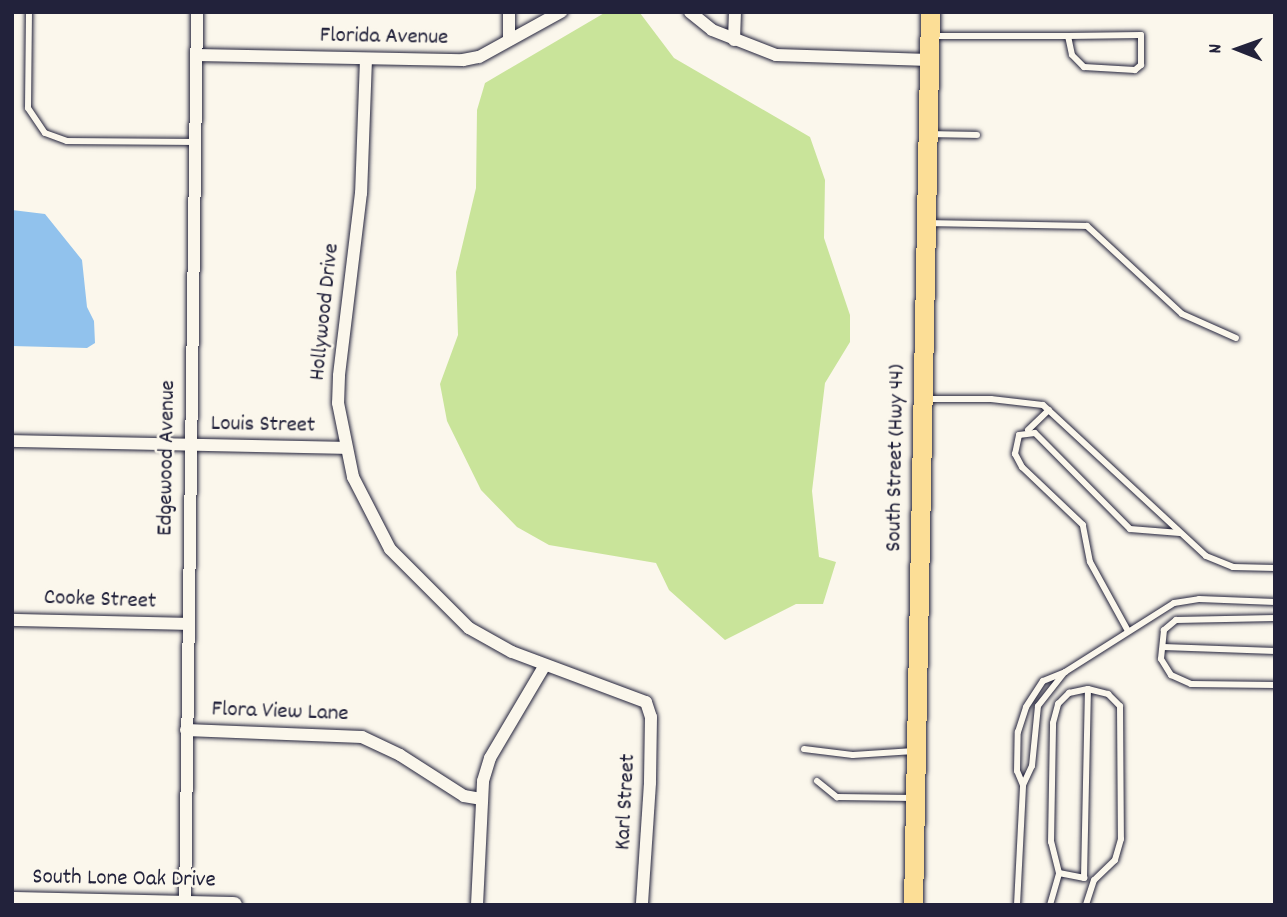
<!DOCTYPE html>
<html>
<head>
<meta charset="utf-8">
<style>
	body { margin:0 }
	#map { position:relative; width:1287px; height:917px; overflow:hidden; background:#fbf7ec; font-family:Dekko,sans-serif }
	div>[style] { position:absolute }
	.green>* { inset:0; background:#c9e49a }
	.water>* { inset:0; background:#91c2ed }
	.roads { filter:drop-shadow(0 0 2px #22223b) drop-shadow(0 0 2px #22223b) }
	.service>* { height:6px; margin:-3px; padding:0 3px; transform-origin:3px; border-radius:3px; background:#fbf7ec }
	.minor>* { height:12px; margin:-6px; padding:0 6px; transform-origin:6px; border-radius:6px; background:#fbf7ec }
	.tertiary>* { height:16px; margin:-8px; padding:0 8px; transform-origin:8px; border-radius:8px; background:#fbf7ec }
	.primary>* { height:19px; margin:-9.5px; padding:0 9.5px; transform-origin:9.5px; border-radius:9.5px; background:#fcde96 }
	span { translate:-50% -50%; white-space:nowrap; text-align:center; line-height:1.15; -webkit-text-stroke:5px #fbf7ec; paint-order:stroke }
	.street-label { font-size:23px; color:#22223b }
	.frame { position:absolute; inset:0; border:14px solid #22223b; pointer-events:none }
	.north { position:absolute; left:1203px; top:14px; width:70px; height:70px; -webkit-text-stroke:5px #fbf7ec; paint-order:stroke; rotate:271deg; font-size:19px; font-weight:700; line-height:28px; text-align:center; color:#22223b }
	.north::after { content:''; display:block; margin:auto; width:24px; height:32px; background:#22223b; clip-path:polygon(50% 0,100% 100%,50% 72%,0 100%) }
</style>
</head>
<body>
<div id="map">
	<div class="green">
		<i style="clip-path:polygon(606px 12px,640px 13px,674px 58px,810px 137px,825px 180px,824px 238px,850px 315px,850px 342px,825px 383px,812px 491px,819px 557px,836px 562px,823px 604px,796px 604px,725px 640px,669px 590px,656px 563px,549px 545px,517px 527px,481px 490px,447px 421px,440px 384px,458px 335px,456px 272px,476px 188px,477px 110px,485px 83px)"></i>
	</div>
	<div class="water">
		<i style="clip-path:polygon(12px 210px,45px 214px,82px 260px,87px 307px,94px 321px,95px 343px,87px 348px,12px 346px)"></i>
	</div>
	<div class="roads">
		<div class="service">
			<i style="left:29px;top:12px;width:96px;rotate:90.6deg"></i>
			<i style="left:28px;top:108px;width:30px;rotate:56deg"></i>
			<i style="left:45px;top:133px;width:23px;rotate:20deg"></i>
			<i style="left:67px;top:141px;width:128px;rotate:0.4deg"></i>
			<i style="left:932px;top:36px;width:136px"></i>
			<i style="left:1068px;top:36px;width:19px;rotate:78deg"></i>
			<i style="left:1072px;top:55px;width:17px;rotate:45deg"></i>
			<i style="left:1084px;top:67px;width:51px;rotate:3.4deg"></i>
			<i style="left:1135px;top:70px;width:8px;rotate:-40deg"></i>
			<i style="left:1141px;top:65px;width:30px;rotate:-90deg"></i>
			<i style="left:1141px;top:35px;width:73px;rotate:179.2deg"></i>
			<i style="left:930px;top:134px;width:47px;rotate:1.2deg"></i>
			<i style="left:928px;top:223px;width:159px;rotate:1.1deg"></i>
			<i style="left:1087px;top:226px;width:129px;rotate:42.8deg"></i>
			<i style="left:1182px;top:314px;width:59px;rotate:24deg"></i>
			<i style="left:927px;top:399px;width:64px"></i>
			<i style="left:991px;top:399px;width:52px;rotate:6.6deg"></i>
			<i style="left:1043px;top:405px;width:222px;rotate:42.8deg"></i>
			<i style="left:1206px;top:556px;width:29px;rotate:22deg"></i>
			<i style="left:1233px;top:567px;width:42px;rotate:1.4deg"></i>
			<i style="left:1028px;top:430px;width:29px;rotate:-44deg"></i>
			<i style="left:1275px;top:618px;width:99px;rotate:178.8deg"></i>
			<i style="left:1176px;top:620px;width:16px;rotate:140deg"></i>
			<i style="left:1164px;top:630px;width:29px;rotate:96deg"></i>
			<i style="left:1161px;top:659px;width:19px;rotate:58deg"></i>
			<i style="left:1171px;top:675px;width:22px;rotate:24deg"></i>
			<i style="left:1191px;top:684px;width:84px;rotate:0.7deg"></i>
			<i style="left:1128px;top:631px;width:79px;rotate:-118.8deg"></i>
			<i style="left:1090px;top:562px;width:38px;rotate:-101deg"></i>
			<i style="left:1083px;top:525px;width:84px;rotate:-136.4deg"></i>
			<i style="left:1022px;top:467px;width:15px;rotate:-118deg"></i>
			<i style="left:1015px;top:454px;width:19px;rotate:-78deg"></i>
			<i style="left:1019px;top:435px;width:16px;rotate:-7deg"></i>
			<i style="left:1035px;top:433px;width:135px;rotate:45.3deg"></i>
			<i style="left:1130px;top:529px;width:50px;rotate:4.6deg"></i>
			<i style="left:1163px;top:647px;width:112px;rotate:2deg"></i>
			<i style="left:804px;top:749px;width:49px;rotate:7deg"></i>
			<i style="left:853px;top:755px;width:61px;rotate:-3.8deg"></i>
			<i style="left:817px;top:781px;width:26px;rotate:39deg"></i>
			<i style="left:837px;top:797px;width:76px;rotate:0.8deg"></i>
			<i style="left:1023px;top:785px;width:15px;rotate:-113deg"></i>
			<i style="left:1017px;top:771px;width:39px;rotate:-89deg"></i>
			<i style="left:1018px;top:732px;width:26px;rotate:-72deg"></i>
			<i style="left:1026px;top:707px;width:31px;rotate:-57deg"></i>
			<i style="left:1043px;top:681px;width:24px;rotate:-22deg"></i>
			<i style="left:1065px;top:672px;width:129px;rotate:-32.3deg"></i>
			<i style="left:1174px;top:603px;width:25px;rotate:-9deg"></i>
			<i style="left:1199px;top:599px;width:76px;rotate:2.3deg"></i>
			<i style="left:1059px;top:873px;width:26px;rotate:11deg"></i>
			<i style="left:1084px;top:878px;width:189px;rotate:-88.8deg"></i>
			<i style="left:1017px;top:905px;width:120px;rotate:-87.1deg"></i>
			<i style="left:1023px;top:785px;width:21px;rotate:-65deg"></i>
			<i style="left:1032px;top:766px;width:60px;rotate:-84.3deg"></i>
			<i style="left:1038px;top:706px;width:42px;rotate:-51.8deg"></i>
			<i style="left:1050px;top:905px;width:33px;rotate:-74deg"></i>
			<i style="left:1059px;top:873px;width:32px;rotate:-104deg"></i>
			<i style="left:1051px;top:842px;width:119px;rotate:-89deg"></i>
			<i style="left:1053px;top:723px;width:20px;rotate:-75deg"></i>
			<i style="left:1058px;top:704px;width:16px;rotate:-45deg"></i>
			<i style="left:1069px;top:693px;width:19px;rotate:-12deg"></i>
			<i style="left:1088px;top:689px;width:21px;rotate:14deg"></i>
			<i style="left:1108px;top:694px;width:17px;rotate:45deg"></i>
			<i style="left:1120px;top:706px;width:133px;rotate:89.6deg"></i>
			<i style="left:1121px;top:839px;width:22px;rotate:106deg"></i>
			<i style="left:1115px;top:860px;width:29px;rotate:136deg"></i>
			<i style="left:1094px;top:880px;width:26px;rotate:108deg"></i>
		</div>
		<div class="minor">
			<i style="left:690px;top:12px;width:28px;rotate:39deg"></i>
			<i style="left:712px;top:30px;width:69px;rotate:21.3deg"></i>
			<i style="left:776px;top:55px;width:153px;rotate:1.9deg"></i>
			<i style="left:509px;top:40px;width:28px;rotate:-90deg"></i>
			<i style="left:734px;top:40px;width:28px;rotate:-88deg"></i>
			<i style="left:196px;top:55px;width:267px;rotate:1.1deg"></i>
			<i style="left:463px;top:60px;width:16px;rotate:-11deg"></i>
			<i style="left:479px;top:57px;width:94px;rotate:-28.8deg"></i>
			<i style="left:366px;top:59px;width:134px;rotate:92.1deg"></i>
			<i style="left:361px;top:193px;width:184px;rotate:96.9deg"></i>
			<i style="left:339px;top:376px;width:27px;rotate:92deg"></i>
			<i style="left:338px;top:403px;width:76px;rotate:78.5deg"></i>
			<i style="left:353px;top:477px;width:81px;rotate:62.8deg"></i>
			<i style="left:390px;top:549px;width:112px;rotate:45deg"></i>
			<i style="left:469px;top:628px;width:49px;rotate:29.2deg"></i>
			<i style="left:512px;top:652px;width:143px;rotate:20.5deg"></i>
			<i style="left:646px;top:702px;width:16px;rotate:72deg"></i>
			<i style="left:651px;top:717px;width:66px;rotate:90.9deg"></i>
			<i style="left:650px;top:783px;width:122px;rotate:93.8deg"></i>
			<i style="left:12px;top:441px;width:333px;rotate:1.2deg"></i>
			<i style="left:12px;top:620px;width:174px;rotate:1.3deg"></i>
			<i style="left:186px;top:730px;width:176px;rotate:2.3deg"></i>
			<i style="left:362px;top:737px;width:42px;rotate:25.3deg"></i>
			<i style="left:400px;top:755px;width:76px;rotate:32.6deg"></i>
			<i style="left:464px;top:796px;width:17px;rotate:10deg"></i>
			<i style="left:185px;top:905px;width:893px;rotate:-89.23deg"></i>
			<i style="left:477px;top:905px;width:124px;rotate:-87.2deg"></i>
			<i style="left:483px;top:781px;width:24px;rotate:-73deg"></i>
			<i style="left:490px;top:758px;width:108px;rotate:-59.4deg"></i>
		</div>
		<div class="tertiary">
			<i style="left:12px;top:900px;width:222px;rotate:1.3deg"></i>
		</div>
		<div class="primary">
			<i style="left:913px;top:905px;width:893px;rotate:-88.91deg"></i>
		</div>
	</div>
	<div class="street-label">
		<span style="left:384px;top:38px;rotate:1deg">Florida Avenue</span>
		<span style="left:326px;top:312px;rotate:-84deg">Hollywood Drive</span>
		<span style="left:263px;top:426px;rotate:1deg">Louis Street</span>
		<span style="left:168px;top:458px;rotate:-89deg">Edgewood Avenue</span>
		<span style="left:897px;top:458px;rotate:-89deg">South Street (Hwy 44)</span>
		<span style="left:100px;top:601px;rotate:2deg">Cooke Street</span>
		<span style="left:280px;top:713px;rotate:2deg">Flora View Lane</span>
		<span style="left:627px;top:802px;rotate:-87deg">Karl Street</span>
		<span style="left:124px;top:880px;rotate:1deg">South Lone Oak Drive</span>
	</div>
	<div class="frame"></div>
	<div class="north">N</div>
</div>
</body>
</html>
